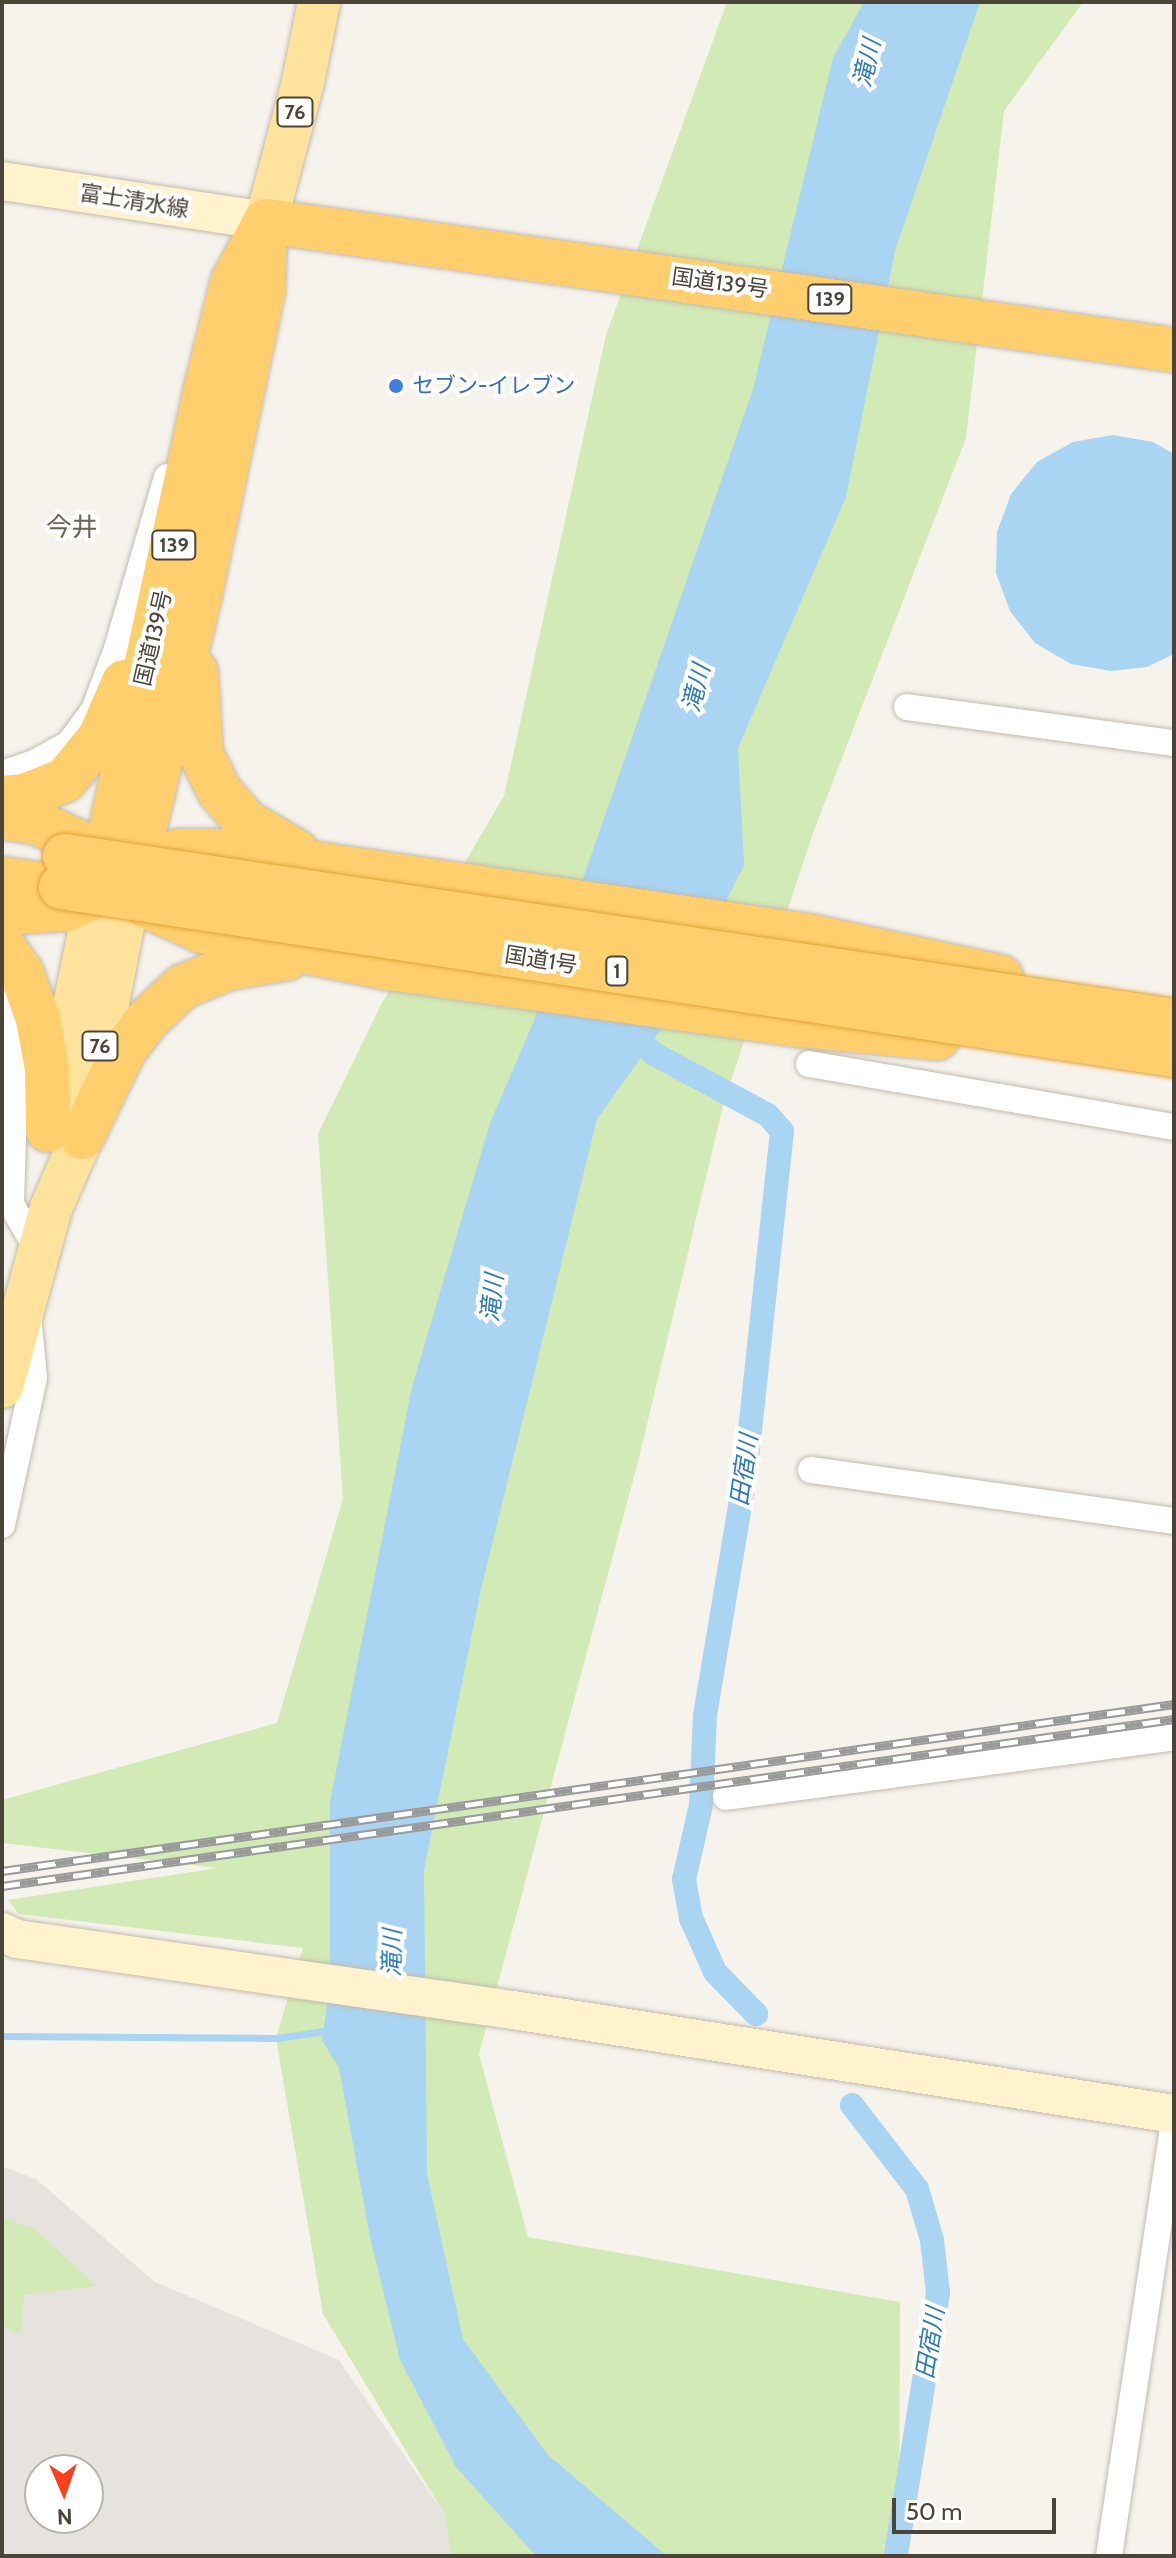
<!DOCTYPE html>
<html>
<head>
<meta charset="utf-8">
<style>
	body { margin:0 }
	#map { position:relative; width:1176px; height:2558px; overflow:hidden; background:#f6f3ec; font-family:Cabin,"Noto Sans JP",sans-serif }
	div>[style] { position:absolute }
	.industrial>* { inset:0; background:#e6e2dd }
	.green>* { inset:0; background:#d2eab5 }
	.water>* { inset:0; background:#a9d4f2 }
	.stream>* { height:7px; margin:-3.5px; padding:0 3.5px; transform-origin:3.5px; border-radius:3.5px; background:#a9d4f2 }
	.canal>* { height:24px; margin:-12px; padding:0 12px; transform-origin:12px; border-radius:12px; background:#a9d4f2 }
	.roads { filter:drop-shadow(0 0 2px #c2bbae) drop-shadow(0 0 2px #c2bbae) }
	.street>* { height:26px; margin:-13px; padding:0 13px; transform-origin:13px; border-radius:13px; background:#fff }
	.secondary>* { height:38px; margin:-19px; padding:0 19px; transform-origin:19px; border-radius:19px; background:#fff3cd }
	.primary>* { height:42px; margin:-21px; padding:0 21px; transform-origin:21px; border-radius:21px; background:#ffe39c }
	.highway>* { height:44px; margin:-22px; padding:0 22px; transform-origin:22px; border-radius:22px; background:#ffcf6e }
	.rail>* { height:9px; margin-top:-4.5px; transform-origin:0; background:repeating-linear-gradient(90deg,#fff 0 18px,#9a9a9a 0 36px); box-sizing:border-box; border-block:2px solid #9a9a9a }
	.bridges { filter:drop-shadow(0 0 2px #e0a43c) drop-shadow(0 0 2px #e0a43c) }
	.highway-bridge>* { height:44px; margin:-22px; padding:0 22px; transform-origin:22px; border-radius:22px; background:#ffcf6e }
	.dots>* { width:22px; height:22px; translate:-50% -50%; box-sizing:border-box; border:4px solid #fff; border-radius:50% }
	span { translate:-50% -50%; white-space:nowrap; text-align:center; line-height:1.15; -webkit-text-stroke:8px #fff; paint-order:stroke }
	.shield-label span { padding:2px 6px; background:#fff; border:2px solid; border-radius:6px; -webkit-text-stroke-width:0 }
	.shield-label { font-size:20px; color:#4b4439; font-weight:700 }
	.street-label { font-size:22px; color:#4b4439 }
	.shop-label { font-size:22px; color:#366cbe }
	.left { translate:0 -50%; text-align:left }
	.water-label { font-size:24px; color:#2e7ab2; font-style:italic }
	.quarter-label { font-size:26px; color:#6e6250 }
	.frame { position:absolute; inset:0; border:4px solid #4b4439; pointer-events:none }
	.north { position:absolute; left:24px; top:2454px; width:80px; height:80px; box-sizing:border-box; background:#fff; border:2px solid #b7b4b0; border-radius:50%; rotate:178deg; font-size:22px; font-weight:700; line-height:32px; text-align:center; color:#4b4439 }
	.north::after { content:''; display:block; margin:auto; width:28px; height:36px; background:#fc3f1d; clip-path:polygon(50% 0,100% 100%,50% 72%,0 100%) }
	.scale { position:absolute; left:892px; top:2498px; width:164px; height:36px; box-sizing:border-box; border:4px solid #4b4439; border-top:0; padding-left:10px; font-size:24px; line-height:28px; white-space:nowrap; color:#4b4439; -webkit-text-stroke:6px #fff; paint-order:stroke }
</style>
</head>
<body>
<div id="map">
	<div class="industrial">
		<i style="clip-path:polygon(evenodd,2px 2166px,36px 2179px,155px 2282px,339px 2360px,445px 2515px,456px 2556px,2px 2556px,2px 2166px,40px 2470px,88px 2470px,88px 2518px,40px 2518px,40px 2470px)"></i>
	</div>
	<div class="green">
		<i style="clip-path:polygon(727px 2px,1083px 2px,1004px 111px,966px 438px,813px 833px,724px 1102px,638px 1462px,479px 2054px,528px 2237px,900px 2302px,899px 2556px,451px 2556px,445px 2515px,323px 2314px,276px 2038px,303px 1948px,19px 1914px,8px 1900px,218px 1868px,2px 1843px,2px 1800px,277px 1723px,343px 1499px,318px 1134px,382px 1003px,504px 796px,606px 335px)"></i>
		<i style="clip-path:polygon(2px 2217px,35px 2229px,96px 2286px,24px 2295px,20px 2335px,2px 2326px)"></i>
	</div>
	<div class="water">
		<i style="clip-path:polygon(864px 2px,980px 2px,895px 251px,846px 497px,738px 748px,744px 865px,662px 1028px,597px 1119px,481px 1589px,424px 1870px,427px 2174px,463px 2339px,548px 2455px,667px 2556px,536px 2556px,456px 2467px,400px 2360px,370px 2237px,339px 2068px,322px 2040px,330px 1985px,330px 1802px,412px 1387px,490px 1123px,533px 1023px,753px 389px,833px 58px)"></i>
		<i style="clip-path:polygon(1113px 435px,1153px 442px,1174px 454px,1174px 654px,1147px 667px,1111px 671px,1071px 664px,1035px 643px,1010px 611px,996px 573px,997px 532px,1011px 494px,1037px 462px,1073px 442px)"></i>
	</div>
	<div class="stream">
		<i style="left:2px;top:2036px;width:274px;rotate:0.4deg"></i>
		<i style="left:276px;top:2038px;width:56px;rotate:-8.3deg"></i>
	</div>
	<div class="canal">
		<i style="left:623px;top:1026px;width:42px;rotate:42.1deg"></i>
		<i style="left:654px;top:1054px;width:129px;rotate:28.2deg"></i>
		<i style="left:768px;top:1115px;width:21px;rotate:49deg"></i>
		<i style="left:782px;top:1131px;width:347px;rotate:96.1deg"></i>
		<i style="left:745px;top:1476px;width:243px;rotate:99.5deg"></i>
		<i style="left:705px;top:1716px;width:89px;rotate:92.6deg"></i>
		<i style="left:701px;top:1805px;width:76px;rotate:102.9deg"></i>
		<i style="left:684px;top:1879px;width:40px;rotate:80deg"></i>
		<i style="left:691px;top:1918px;width:59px;rotate:66deg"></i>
		<i style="left:715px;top:1972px;width:59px;rotate:45.7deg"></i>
		<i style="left:852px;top:2105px;width:106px;rotate:52.3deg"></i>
		<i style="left:917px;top:2189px;width:53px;rotate:73.6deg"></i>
		<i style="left:932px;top:2240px;width:53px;rotate:83.5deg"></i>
		<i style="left:938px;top:2293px;width:266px;rotate:99.1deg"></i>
	</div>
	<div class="roads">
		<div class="street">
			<i style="left:907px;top:707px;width:269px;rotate:7.7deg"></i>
			<i style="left:2px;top:774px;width:36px;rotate:-19deg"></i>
			<i style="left:36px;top:762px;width:38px;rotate:-29deg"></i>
			<i style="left:69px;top:744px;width:42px;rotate:-53.7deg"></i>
			<i style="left:94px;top:710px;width:65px;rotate:-69.3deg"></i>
			<i style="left:117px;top:649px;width:179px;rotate:-73.8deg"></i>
			<i style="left:2px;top:995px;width:26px;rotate:67deg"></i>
			<i style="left:12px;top:1019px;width:56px;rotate:86.9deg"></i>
			<i style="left:15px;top:1075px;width:129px;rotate:91.8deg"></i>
			<i style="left:11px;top:1204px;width:53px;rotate:59.6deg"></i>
			<i style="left:809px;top:1064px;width:370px;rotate:9.8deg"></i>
			<i style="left:811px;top:1470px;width:367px;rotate:8deg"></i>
			<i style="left:2px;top:1525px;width:150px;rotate:-77.7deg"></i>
			<i style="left:34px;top:1378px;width:54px;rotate:-95.3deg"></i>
			<i style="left:726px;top:1797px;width:452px;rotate:-7.6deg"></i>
			<i style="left:1109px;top:2556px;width:439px;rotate:-81.5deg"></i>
		</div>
		<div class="secondary">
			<i style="left:2px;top:181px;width:267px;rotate:8.6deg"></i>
			<i style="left:2px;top:1932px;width:17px;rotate:25deg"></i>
			<i style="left:17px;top:1939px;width:501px;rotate:8.15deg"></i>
			<i style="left:513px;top:2010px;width:669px;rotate:8.94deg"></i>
		</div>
		<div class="primary">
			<i style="left:266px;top:221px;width:144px;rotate:-75.1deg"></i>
			<i style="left:303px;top:82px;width:82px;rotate:-78.7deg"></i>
			<i style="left:54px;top:1103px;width:233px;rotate:-78.4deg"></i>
			<i style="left:2px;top:1387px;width:186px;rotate:-74.7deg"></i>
			<i style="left:51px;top:1208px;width:77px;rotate:-66.4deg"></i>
			<i style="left:82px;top:1137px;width:262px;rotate:-79deg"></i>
		</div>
		<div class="highway">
			<i style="left:266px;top:221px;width:917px;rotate:8.09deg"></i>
			<i style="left:196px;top:672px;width:82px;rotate:86.5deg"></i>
			<i style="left:201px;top:754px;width:42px;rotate:63.4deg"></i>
			<i style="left:220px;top:792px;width:40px;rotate:49deg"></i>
			<i style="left:246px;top:822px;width:59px;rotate:30.5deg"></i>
			<i style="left:2px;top:798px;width:23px;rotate:-5deg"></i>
			<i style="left:25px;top:796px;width:43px;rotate:-21.8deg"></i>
			<i style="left:65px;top:780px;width:55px;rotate:-50.9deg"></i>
			<i style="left:100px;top:737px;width:60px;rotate:-66.4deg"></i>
			<i style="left:2px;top:817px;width:36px;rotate:9deg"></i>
			<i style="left:38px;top:823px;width:49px;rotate:25.5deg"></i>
			<i style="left:82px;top:844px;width:39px;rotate:36deg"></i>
			<i style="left:126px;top:867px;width:56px;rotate:-16.5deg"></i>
			<i style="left:180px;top:851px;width:47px"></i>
			<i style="left:227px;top:851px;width:593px;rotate:8.33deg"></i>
			<i style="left:814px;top:937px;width:191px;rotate:12.1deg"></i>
			<i style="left:101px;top:875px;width:497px;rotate:-77.8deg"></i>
			<i style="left:206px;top:389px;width:111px;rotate:-76deg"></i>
			<i style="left:233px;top:281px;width:68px;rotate:-61.2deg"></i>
			<i style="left:2px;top:879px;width:60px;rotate:7.7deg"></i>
			<i style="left:132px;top:880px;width:294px;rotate:-76.6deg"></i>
			<i style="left:200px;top:594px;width:309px;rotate:-78.3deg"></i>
			<i style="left:263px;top:291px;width:60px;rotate:-88.1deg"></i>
			<i style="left:144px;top:905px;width:64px;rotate:24.1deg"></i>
			<i style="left:202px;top:931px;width:191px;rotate:11.2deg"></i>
			<i style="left:389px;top:968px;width:414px;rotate:7.9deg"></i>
			<i style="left:799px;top:1025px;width:139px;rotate:5.4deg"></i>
			<i style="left:2px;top:913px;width:64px;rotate:-3.6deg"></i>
			<i style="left:66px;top:909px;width:55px;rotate:-23.7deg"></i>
			<i style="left:2px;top:945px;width:35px;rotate:55deg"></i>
			<i style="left:22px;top:974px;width:48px;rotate:70.4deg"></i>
			<i style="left:38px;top:1019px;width:51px;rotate:79.8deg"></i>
			<i style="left:47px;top:1069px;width:61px;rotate:89.1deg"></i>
			<i style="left:82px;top:1137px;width:94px;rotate:-64.2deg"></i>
			<i style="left:123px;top:1052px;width:39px;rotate:-53deg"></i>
			<i style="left:146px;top:1021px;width:50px;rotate:-43.4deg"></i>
			<i style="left:182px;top:987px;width:50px;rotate:-22.4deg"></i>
			<i style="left:228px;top:968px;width:60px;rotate:-9.6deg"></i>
		</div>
	</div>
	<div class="rail">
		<i style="left:2px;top:1871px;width:1184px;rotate:-8.11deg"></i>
		<i style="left:2px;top:1886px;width:1184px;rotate:-8.11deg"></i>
	</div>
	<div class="bridges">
		<div class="highway-bridge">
			<i style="left:65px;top:856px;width:1121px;rotate:8.46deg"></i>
			<i style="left:61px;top:887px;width:1126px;rotate:8.58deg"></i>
		</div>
	</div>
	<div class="dots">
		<i style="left:396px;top:386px;background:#3f7fe0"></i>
	</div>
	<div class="shield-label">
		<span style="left:295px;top:112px">76</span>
		<span style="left:830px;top:299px">139</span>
		<span style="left:174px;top:545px">139</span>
		<span style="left:617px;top:971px">1</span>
		<span style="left:100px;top:1046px">76</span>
	</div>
	<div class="street-label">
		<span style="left:134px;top:201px;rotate:9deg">富士清水線</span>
		<span style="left:720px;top:283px;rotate:8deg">国道139号</span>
		<span style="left:153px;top:638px;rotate:-77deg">国道139号</span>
		<span style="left:541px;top:960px;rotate:9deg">国道1号</span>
	</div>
	<div class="shop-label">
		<span class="left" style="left:412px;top:386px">セブン-イレブン</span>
	</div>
	<div class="water-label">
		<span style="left:867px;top:63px;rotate:-77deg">滝川</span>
		<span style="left:696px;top:688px;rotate:-76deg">滝川</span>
		<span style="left:492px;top:1298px;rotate:-84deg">滝川</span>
		<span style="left:744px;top:1470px;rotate:-82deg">田宿川</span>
		<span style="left:392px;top:1953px;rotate:-89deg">滝川</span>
		<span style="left:930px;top:2343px;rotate:-81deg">田宿川</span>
	</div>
	<div class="quarter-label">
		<span style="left:72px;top:528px">今井</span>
	</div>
	<div class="frame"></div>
	<div class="north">N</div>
	<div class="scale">50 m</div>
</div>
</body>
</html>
